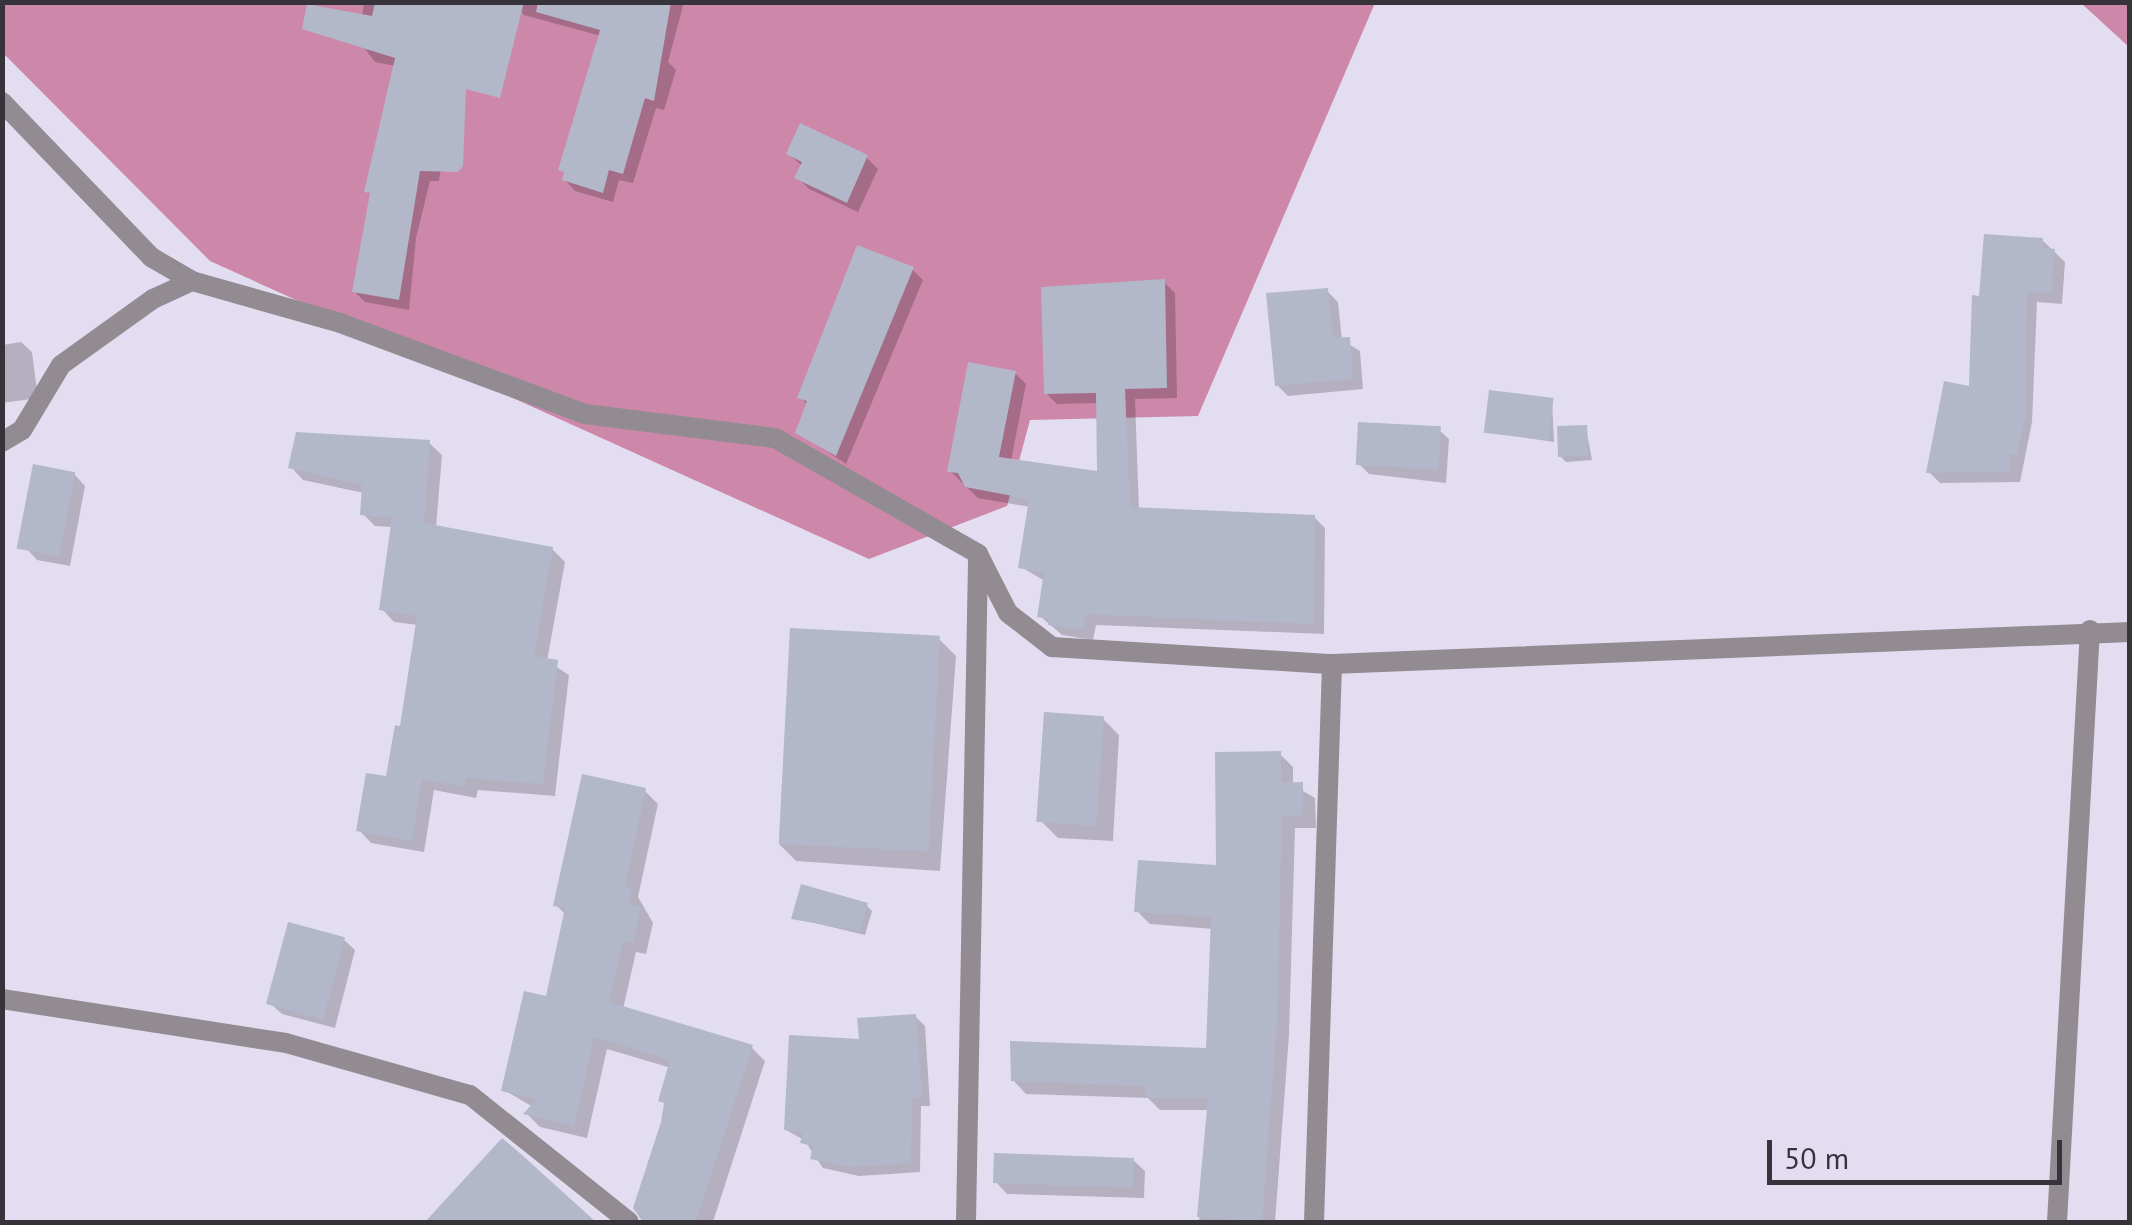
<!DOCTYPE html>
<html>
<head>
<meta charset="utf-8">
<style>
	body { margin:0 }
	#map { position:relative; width:2132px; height:1225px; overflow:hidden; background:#e3ddf1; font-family:"PT Sans",sans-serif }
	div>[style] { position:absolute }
	.forest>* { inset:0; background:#cd87a8 }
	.shadow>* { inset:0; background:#0003 }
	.building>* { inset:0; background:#b2b7ca; transform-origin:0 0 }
	.minor>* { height:20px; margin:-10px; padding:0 10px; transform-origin:10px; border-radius:10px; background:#928b92 }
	span { translate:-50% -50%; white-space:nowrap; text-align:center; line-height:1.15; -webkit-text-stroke:10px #e3ddf1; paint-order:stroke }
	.frame { position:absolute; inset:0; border:5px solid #36333b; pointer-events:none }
	.scale { position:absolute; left:1767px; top:1140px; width:295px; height:45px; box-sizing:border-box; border:5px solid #36333b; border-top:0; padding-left:12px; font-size:30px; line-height:35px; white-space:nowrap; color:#36333b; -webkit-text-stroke:8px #e3ddf1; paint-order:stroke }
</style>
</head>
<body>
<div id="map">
	<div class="forest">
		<i style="clip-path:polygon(2px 3px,1375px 3px,1198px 416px,1030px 420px,1007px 506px,869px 559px,210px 261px,3px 53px)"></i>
		<i style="clip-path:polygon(2081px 3px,2129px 3px,2129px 47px)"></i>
	</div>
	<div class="shadow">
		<i style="clip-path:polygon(364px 2px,467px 2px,439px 181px,430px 181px,416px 238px,409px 310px,365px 302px,354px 291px,372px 196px,367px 191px,396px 66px,375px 62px,359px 41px)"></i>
		<i style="clip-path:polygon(684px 2px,668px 62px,676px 70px,664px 110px,656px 108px,633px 183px,619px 180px,613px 202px,575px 191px,565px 180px,601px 36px,524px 15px,513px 2px)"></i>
		<i style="clip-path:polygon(789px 154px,867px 158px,878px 169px,858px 212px,809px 189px,798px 178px,803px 167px)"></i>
		<i style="clip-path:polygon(2042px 240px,2065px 262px,2062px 304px,2037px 302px,2032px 422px,2020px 482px,1940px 483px,1929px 472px,1972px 389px,1981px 298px)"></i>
		<i style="clip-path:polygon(912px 269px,923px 280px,846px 464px,798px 432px,808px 405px,800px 397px)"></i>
		<i style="clip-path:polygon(1164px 282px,1175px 293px,1177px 398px,1135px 399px,1139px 510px,1314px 517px,1325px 528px,1324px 634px,1096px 625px,1093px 640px,1062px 635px,1040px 616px,1045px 581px,1021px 567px,1030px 507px,978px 498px,950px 471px,1015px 373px,1026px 384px,1011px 461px,1099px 474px,1098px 403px,1057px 404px,1046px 393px)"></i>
		<i style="clip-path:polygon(1327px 291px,1338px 302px,1342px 340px,1360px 351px,1363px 389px,1288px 396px,1277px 385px)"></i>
		<i style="clip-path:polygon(21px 342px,32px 352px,38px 398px,2px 403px,2px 345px)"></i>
		<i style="clip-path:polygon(1552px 400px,1554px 442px,1488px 432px)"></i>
		<i style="clip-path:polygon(1586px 428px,1592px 460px,1566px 462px,1561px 457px)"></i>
		<i style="clip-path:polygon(1439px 430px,1449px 439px,1446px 483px,1369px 474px,1359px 464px)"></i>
		<i style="clip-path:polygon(429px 443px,442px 455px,436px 528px,552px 549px,565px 562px,547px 661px,569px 675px,555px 796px,478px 790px,476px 798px,434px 790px,424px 852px,371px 843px,359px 830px,388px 779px,402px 729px,418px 625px,394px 622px,382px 609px,393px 527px,375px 526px,363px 514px,364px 493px,303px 480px,291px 467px)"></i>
		<i style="clip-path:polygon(35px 466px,74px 474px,85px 486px,70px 566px,37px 560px,26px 548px)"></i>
		<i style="clip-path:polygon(939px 639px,956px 656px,940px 871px,796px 861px,779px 844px)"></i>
		<i style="clip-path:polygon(1102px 718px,1119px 735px,1113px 841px,1058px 838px,1041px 821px)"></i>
		<i style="clip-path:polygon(1280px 754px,1293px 767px,1293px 785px,1315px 798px,1316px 828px,1295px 828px,1289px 1035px,1275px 1222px,1199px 1222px,1209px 1110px,1160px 1110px,1148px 1098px,1026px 1094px,1013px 1080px,1208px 1050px,1213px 929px,1150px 924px,1137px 911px,1218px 867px)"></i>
		<i style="clip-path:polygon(645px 791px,658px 804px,638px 897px,653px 923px,646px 954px,636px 952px,623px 1009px,752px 1048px,765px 1061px,713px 1222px,646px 1219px,671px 1068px,607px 1049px,587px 1138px,540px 1127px,527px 1114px,533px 1107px,504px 1090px,547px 999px,566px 915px,556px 905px)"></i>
		<i style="clip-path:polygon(867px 906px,872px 911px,865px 935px,794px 918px)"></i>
		<i style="clip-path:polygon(343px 939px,355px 950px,335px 1028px,282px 1014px,270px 1003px)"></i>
		<i style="clip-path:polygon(915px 1016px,925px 1026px,930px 1106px,921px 1106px,920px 1172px,859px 1176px,823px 1168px,804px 1140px,786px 1130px,861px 1041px)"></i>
		<i style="clip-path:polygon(502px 1142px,573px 1222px,428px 1222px)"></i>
		<i style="clip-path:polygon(1133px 1160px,1145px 1171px,1144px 1198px,1007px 1194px,996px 1182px)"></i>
	</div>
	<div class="building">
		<i style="clip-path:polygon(375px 2px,524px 2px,500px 98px,466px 89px,463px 166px,458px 172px,420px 171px,399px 300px,352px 292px,370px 193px,364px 192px,395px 58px,302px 29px,307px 4px,372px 16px)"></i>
		<i style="clip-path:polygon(538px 2px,671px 2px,654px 101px,645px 98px,623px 174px,609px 170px,603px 193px,562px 180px,564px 172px,558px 170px,600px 30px,536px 12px)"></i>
		<i style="clip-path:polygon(800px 123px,868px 155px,847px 203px,794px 178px,802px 162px,786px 154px)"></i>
		<i style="clip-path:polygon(1984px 234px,2043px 238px,2042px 247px,2055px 249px,2051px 293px,2027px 292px,2025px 417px,2017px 455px,2009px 454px,2009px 472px,1926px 473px,1944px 381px,1969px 386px,1972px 295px,1979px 296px)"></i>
		<i style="clip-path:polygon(857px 245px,914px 267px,836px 456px,795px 433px,807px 401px,797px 398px)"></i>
		<i style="clip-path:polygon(1165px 279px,1167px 388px,1125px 389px,1130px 507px,1315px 515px,1314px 624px,1085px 614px,1083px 630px,1048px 625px,1049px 619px,1037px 617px,1044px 572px,1018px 568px,1029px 499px,965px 487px,958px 473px,947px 472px,968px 362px,1016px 371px,999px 457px,1097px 471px,1096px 393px,1044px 394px,1041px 287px)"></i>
		<i style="clip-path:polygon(1328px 288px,1333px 338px,1350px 337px,1353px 379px,1275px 386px,1266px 293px)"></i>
		<i style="left:1489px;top:390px;width:65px;height:43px;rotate:7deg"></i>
		<i style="left:1358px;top:422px;width:83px;height:43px;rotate:3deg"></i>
		<i style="left:1587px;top:425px;width:31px;height:30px;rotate:88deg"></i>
		<i style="clip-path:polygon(296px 432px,430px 440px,424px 523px,553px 547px,534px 656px,558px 660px,543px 784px,466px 778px,464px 787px,422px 779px,412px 841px,356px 831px,366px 773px,386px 776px,395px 725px,400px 726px,417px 616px,379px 610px,392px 517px,360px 515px,362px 485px,288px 468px)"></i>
		<i style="left:33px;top:464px;width:43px;height:86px;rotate:11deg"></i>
		<i style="left:790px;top:628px;width:150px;height:216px;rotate:3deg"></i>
		<i style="left:1044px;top:712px;width:60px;height:110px;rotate:4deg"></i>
		<i style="clip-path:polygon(1281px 751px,1281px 783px,1303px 782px,1303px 815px,1282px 816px,1277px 1021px,1262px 1222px,1197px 1217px,1208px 1098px,1145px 1098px,1145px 1086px,1011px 1081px,1010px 1041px,1206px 1048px,1211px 917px,1134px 912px,1138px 860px,1216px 865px,1215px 752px)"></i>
		<i style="clip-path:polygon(582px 774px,646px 788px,625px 886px,632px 888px,629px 904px,641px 907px,633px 943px,623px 940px,609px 1002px,753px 1045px,696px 1222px,643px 1222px,633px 1208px,661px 1122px,664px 1103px,658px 1101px,670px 1060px,594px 1037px,574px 1126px,523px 1114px,537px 1099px,501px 1091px,524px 991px,546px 996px,565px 908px,553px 906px)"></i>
		<i style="clip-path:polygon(801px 884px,868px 903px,860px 931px,791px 919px)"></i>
		<i style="left:288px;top:922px;width:59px;height:85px;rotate:15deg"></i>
		<i style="clip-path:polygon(916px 1014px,922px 1097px,912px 1097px,911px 1163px,848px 1167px,810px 1159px,813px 1146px,800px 1143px,803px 1132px,784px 1130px,789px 1035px,859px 1039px,857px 1018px)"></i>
		<i style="clip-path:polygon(502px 1138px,522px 1155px,596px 1222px,425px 1222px)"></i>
		<i style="left:994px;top:1153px;width:140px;height:30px;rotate:2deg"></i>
	</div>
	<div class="minor">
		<i style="left:2px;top:102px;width:215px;rotate:46.1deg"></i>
		<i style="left:151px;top:257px;width:48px;rotate:30.3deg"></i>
		<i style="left:192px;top:281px;width:154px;rotate:15.8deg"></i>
		<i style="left:340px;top:323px;width:261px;rotate:20.4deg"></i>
		<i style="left:585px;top:414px;width:192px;rotate:7.2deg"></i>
		<i style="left:775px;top:438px;width:234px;rotate:29.7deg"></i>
		<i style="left:978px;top:554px;width:66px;rotate:63deg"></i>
		<i style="left:1008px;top:613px;width:56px;rotate:37.7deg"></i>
		<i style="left:1052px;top:647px;width:281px;rotate:3.5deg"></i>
		<i style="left:1332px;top:664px;width:799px;rotate:-2.3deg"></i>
		<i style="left:2px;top:442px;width:23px;rotate:-31deg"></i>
		<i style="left:22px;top:430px;width:76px;rotate:-59deg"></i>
		<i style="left:61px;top:365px;width:113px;rotate:-35.7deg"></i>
		<i style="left:153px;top:299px;width:43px;rotate:-24.8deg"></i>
		<i style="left:2px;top:999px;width:287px;rotate:8.8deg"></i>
		<i style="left:286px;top:1043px;width:191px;rotate:15.8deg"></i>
		<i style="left:470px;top:1095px;width:203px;rotate:38.6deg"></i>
		<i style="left:966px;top:1222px;width:661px;rotate:-88.96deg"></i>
		<i style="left:1314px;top:1222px;width:558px;rotate:-88.15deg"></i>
		<i style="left:2057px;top:1222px;width:593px;rotate:-86.81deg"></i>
	</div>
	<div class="frame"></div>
	<div class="scale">50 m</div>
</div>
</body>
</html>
